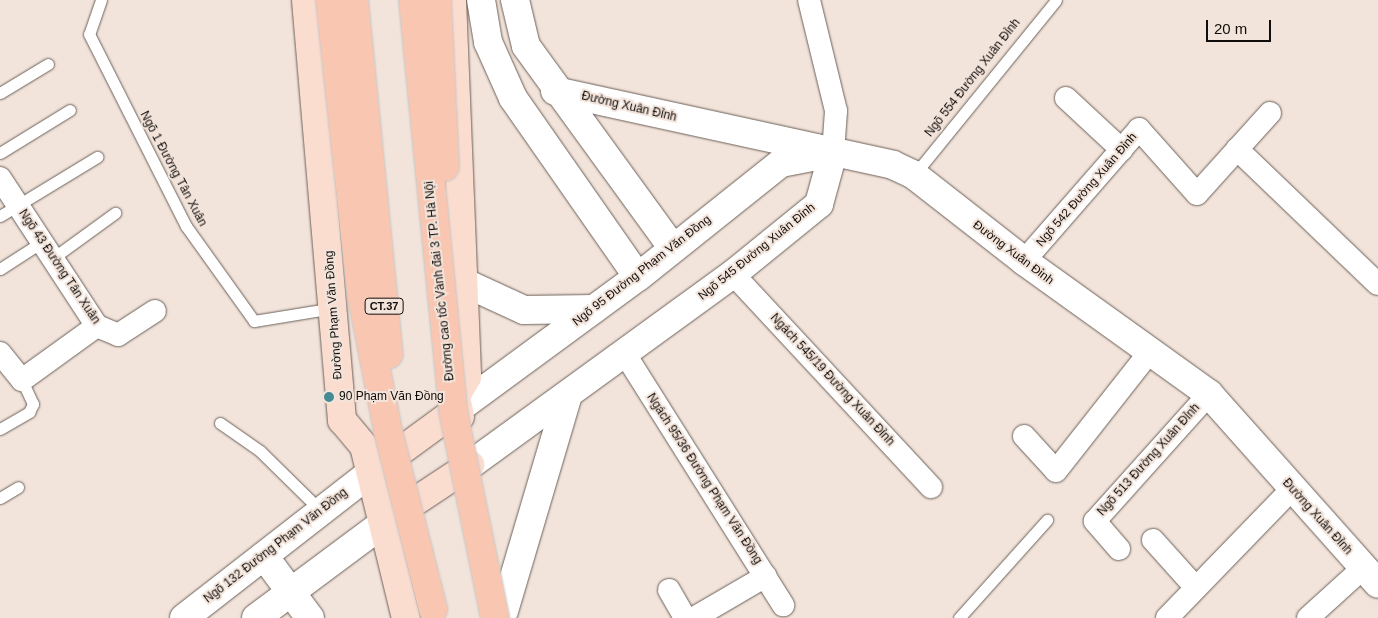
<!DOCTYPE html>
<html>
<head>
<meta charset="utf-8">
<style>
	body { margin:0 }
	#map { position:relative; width:1378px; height:618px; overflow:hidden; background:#f2e4db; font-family:Arial,sans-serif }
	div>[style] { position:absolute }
	.roads { filter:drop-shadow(0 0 1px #6c6058) drop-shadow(0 0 1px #6c6058) }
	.lane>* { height:11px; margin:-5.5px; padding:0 5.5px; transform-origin:5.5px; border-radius:5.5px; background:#fff }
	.street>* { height:22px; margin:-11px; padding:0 11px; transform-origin:11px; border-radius:11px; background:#fff }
	.secondary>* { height:28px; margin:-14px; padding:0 14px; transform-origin:14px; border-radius:14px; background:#fff }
	.primary>* { height:28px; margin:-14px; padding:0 14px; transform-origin:14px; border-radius:14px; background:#fbddd0 }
	.bridges { filter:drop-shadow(0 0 1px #c6c5c4) drop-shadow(0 0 1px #c6c5c4) }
	.highway-bridge>* { height:28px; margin:-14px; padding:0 14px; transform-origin:14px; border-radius:14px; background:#f8c6b1 }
	.dots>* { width:14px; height:14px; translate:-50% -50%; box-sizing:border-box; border:2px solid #f2e4db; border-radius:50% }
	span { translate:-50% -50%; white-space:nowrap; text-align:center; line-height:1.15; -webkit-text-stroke:4px #f2e4db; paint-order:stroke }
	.shield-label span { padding:1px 4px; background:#f2e4db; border:1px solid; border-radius:4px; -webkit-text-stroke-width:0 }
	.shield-label { font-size:11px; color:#120d0a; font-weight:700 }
	.street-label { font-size:12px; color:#120d0a }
	.poi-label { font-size:12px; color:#120d0a }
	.left { translate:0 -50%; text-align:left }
	.scale { position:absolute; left:1206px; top:20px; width:65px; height:22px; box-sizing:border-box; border:2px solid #120d0a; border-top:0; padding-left:6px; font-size:15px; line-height:18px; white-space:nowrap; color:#120d0a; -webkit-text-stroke:4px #f2e4db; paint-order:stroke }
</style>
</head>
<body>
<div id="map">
	<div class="roads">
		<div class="lane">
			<i style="left:101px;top:0;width:36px;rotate:109deg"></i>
			<i style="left:89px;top:34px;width:215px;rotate:63.2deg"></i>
			<i style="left:186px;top:226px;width:117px;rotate:54.4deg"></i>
			<i style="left:254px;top:321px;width:80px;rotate:-9.3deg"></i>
			<i style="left:0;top:93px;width:56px;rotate:-31.1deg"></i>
			<i style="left:0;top:153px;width:82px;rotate:-31.6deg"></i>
			<i style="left:914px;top:175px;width:225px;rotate:-50.9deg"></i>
			<i style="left:0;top:216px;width:114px;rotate:-31.3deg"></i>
			<i style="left:53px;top:258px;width:77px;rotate:-36deg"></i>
			<i style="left:0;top:269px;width:50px;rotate:-32.7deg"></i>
			<i style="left:220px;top:423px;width:49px;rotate:35deg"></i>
			<i style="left:260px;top:451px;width:86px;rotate:44.5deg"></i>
			<i style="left:0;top:429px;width:34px;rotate:-30deg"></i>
			<i style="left:29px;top:412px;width:9px;rotate:-63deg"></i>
			<i style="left:33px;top:404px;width:26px;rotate:-115deg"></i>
			<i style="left:0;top:498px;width:21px;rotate:-31deg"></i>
			<i style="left:959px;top:618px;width:132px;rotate:-48.1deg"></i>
		</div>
		<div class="street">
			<i style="left:809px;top:0;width:114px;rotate:76.3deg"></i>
			<i style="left:836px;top:111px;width:42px;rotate:94.1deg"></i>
			<i style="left:1066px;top:98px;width:76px;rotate:42.9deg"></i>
			<i style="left:1237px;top:149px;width:195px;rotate:43.8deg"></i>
			<i style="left:0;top:178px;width:177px;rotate:56.8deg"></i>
			<i style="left:97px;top:326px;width:23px;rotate:23deg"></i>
			<i style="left:118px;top:335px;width:44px;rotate:-33deg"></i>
			<i style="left:1024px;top:261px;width:175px;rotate:-48.9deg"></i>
			<i style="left:1139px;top:129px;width:87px;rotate:48.3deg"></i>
			<i style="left:1197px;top:194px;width:109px;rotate:-48deg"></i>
			<i style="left:733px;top:274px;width:291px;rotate:47.1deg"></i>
			<i style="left:0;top:353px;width:35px;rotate:51deg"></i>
			<i style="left:22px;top:380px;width:92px;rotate:-35.8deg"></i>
			<i style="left:625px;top:354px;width:297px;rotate:57.8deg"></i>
			<i style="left:1024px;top:436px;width:47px;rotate:47.6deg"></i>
			<i style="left:1056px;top:471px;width:150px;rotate:-51.8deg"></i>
			<i style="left:1153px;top:540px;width:64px;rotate:48.1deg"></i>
			<i style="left:1119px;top:549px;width:37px;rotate:-131deg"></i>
			<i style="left:1095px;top:521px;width:171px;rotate:-48.1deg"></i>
			<i style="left:669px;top:590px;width:32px;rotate:60deg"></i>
			<i style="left:694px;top:618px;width:83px;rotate:-30.3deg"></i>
			<i style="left:1167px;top:618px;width:178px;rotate:-45.9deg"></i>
			<i style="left:1308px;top:618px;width:74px;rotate:-42.3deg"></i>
		</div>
		<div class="secondary">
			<i style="left:481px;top:0;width:43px;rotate:80.5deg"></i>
			<i style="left:488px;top:42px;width:61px;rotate:65.9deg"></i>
			<i style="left:513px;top:98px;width:218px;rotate:55.1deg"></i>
			<i style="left:515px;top:0;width:47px;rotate:76.6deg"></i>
			<i style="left:526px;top:46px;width:250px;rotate:54deg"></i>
			<i style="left:555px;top:91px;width:346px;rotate:12.3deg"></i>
			<i style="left:893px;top:165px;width:23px;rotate:25deg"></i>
			<i style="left:914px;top:175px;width:140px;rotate:38deg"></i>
			<i style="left:1024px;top:261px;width:228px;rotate:35.7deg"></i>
			<i style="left:1209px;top:394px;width:254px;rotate:48.3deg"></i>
			<i style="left:463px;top:282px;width:67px;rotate:24.7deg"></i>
			<i style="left:524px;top:310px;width:70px;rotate:-0.8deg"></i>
			<i style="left:458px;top:409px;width:223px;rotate:-36.3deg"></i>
			<i style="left:638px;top:277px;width:183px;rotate:-38.6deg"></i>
			<i style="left:781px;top:163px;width:42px;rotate:-11deg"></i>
			<i style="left:470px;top:465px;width:325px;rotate:-36deg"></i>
			<i style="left:733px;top:274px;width:111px;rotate:-39.1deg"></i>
			<i style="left:819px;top:204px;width:53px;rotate:-74.6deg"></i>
			<i style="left:264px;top:556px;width:77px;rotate:53.4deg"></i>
			<i style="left:504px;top:611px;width:225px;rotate:-73.5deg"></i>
			<i style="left:184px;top:618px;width:234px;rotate:-37.9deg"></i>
			<i style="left:256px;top:618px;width:157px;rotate:-36.7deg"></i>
		</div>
		<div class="primary">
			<i style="left:306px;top:0;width:422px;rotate:85.1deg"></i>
			<i style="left:342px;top:420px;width:34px;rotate:50deg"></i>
			<i style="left:364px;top:446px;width:177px;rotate:76.3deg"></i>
			<i style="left:452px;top:0;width:377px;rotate:87.7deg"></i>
			<i style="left:467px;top:377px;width:22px;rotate:120deg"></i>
			<i style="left:456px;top:396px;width:21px;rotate:79deg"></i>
			<i style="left:376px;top:469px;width:102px;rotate:-36.2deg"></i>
			<i style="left:387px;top:520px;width:100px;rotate:-33.5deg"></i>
		</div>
	</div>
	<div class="bridges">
		<div class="highway-bridge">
			<i style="left:330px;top:0;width:299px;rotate:83.9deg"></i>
			<i style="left:362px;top:297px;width:136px;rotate:79deg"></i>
			<i style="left:388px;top:431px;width:184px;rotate:75.8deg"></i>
			<i style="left:354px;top:0;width:356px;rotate:84.4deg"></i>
			<i style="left:413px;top:0;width:413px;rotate:84.4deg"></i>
			<i style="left:453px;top:411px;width:211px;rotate:78.5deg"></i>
			<i style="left:437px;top:0;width:167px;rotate:87.3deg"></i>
		</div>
	</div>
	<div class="dots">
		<i style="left:329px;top:397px;background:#458b95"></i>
	</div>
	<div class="shield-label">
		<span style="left:384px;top:306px">CT.37</span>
	</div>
	<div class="street-label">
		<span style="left:973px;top:78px;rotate:-52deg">Ngõ 554 Đường Xuân Đỉnh</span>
		<span style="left:629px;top:107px;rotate:13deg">Đường Xuân Đỉnh</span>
		<span style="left:173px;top:169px;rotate:62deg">Ngõ 1 Đường Tân Xuân</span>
		<span style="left:1087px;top:190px;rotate:-49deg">Ngõ 542 Đường Xuân Đỉnh</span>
		<span style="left:757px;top:252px;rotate:-39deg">Ngõ 545 Đường Xuân Đỉnh</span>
		<span style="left:1013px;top:253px;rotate:37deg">Đường Xuân Đỉnh</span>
		<span style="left:59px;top:267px;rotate:56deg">Ngõ 43 Đường Tân Xuân</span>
		<span style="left:642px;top:271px;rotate:-38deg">Ngõ 95 Đường Phạm Văn Đồng</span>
		<span style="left:440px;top:281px;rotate:-96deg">Đường cao tốc Vành đai 3 TP. Hà Nội</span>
		<span style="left:334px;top:315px;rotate:-94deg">Đường Phạm Văn Đồng</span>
		<span style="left:832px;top:380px;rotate:47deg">Ngách 545/19 Đường Xuân Đỉnh</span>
		<span style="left:1149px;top:460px;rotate:-48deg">Ngõ 513 Đường Xuân Đỉnh</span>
		<span style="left:704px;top:479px;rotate:57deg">Ngách 95/36 Đường Phạm Văn Đồng</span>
		<span style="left:1317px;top:517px;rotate:48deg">Đường Xuân Đỉnh</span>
		<span style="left:276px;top:546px;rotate:-38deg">Ngõ 132 Đường Phạm Văn Đồng</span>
	</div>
	<div class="poi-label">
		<span class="left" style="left:339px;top:397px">90 Phạm Văn Đồng</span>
	</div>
	<div class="scale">20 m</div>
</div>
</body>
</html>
